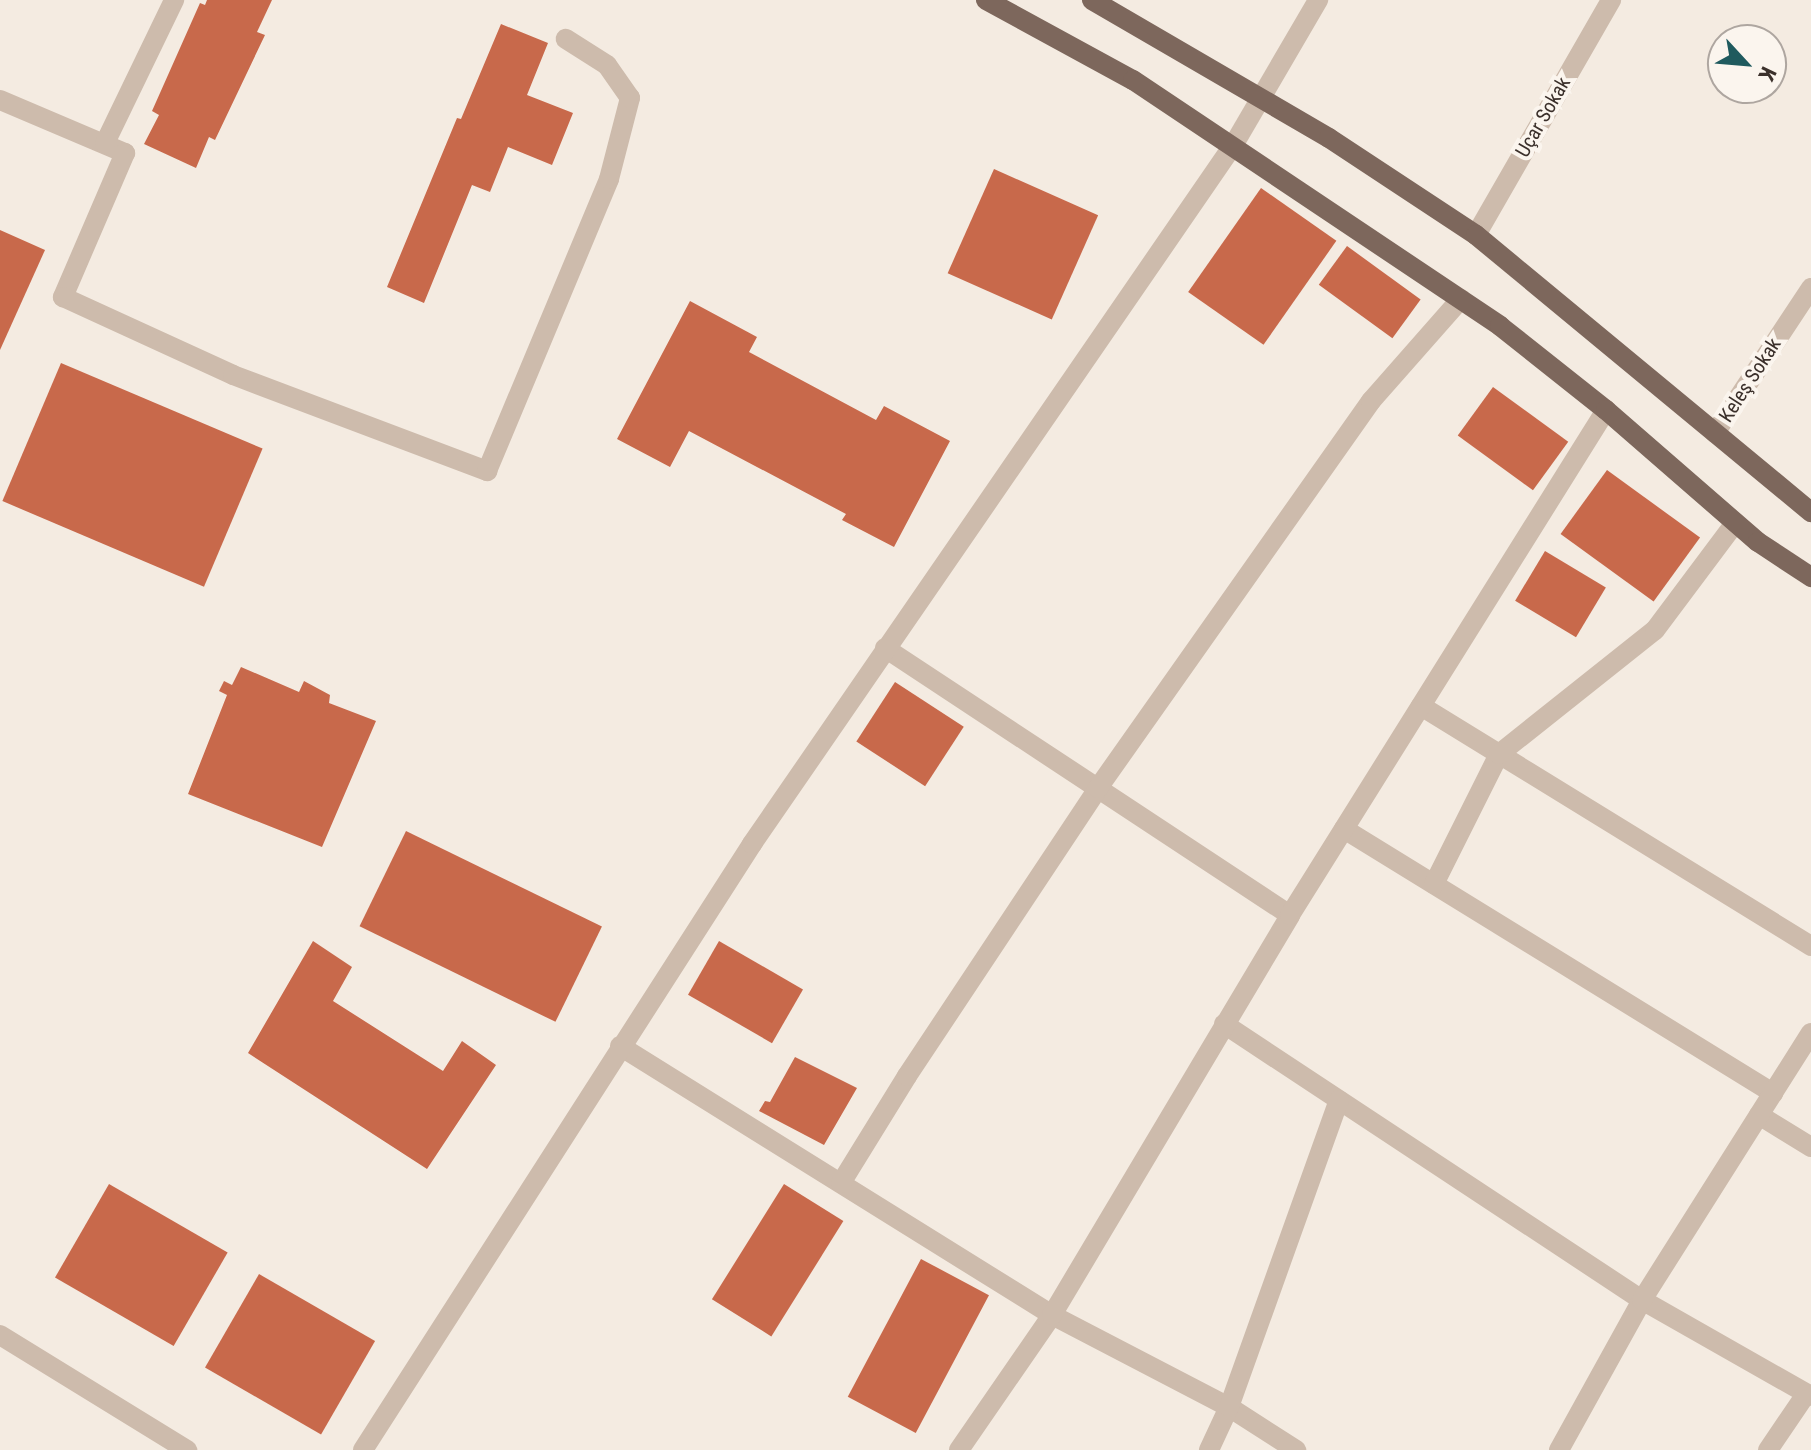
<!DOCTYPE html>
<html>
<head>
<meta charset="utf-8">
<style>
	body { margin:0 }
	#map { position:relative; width:1811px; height:1450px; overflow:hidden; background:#f4ebe1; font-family:"Roboto Condensed",sans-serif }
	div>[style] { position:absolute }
	.building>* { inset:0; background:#c8694b; transform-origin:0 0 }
	.minor>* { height:20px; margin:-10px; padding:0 10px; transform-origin:10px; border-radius:10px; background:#cdbbac }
	.major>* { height:20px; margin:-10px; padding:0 10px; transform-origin:10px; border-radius:10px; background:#7d675c }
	span { translate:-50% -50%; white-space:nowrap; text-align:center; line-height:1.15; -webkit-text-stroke:8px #fbf5ee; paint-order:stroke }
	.street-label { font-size:20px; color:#3b302b }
	.north { position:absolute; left:1707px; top:24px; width:80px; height:80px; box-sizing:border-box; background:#fbf5ee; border:2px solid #aea6a0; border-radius:50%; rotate:116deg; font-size:22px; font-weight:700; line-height:32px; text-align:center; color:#3b302b }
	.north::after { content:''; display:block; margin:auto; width:28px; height:36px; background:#1f5a5e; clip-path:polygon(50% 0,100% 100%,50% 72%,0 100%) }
</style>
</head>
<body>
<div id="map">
	<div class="building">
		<i style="clip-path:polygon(207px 0,272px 0,257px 32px,265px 35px,215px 140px,209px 137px,196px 168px,144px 144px,159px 115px,152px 111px,200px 3px,205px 5px)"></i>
		<i style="clip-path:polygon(501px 24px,548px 43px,527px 95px,573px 113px,552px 165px,508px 147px,490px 192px,472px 185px,424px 303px,387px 287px,457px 118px,461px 119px)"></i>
		<i style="left:994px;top:169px;width:114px;height:114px;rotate:24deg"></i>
		<i style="left:1261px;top:188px;width:92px;height:127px;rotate:35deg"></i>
		<i style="clip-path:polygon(0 230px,45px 250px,0 350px)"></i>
		<i style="left:1347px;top:246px;width:91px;height:48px;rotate:36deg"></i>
		<i style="clip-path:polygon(690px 301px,757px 337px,749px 352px,876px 420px,884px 406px,950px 441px,894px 547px,842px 520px,846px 514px,689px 431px,670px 467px,617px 439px)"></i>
		<i style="left:61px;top:363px;width:219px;height:150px;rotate:23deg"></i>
		<i style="left:1493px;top:387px;width:93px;height:60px;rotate:36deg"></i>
		<i style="left:1607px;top:470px;width:115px;height:79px;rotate:36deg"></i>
		<i style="left:1545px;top:551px;width:71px;height:58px;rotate:31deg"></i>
		<i style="clip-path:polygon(241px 667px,299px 692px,304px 681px,330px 695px,329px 703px,376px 721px,322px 847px,188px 794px,227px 695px,219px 691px,224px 681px,232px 685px)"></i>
		<i style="left:895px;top:682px;width:82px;height:71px;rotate:33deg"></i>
		<i style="left:406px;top:831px;width:218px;height:106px;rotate:26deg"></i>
		<i style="clip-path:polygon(313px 941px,352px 967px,333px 1001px,443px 1071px,462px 1041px,496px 1065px,427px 1169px,248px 1053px)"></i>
		<i style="left:719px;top:941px;width:97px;height:62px;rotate:30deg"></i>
		<i style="clip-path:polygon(795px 1057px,857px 1088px,824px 1145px,759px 1111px,765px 1101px,770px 1102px)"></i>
		<i style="left:109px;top:1184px;width:137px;height:108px;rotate:30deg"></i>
		<i style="left:784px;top:1184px;width:70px;height:136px;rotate:32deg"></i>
		<i style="left:921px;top:1259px;width:77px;height:156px;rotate:28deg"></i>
		<i style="left:259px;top:1274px;width:134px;height:108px;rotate:30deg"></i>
	</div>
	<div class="minor">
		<i style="left:0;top:100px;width:136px;rotate:23deg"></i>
		<i style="left:125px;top:153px;width:157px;rotate:113.3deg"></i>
		<i style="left:63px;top:297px;width:187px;rotate:24.6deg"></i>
		<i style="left:233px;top:375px;width:272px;rotate:20.7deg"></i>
		<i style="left:487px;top:471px;width:316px;rotate:-67.3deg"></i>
		<i style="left:609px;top:179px;width:84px;rotate:-75.5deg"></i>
		<i style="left:630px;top:98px;width:40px;rotate:-124.9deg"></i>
		<i style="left:607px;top:65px;width:49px;rotate:-147.6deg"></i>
		<i style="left:105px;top:143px;width:159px;rotate:-64.2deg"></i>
		<i style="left:1476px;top:235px;width:271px;rotate:-60.1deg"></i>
		<i style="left:1715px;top:433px;width:174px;rotate:-56.5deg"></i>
		<i style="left:885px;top:648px;width:485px;rotate:33.4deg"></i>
		<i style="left:1421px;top:706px;width:458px;rotate:31.6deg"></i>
		<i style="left:1344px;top:829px;width:504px;rotate:31.61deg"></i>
		<i style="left:1434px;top:884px;width:145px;rotate:-63.4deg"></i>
		<i style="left:1499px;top:754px;width:199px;rotate:-38.5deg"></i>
		<i style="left:1655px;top:630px;width:134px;rotate:-53.2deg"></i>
		<i style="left:1224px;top:1024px;width:501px;rotate:33.44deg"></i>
		<i style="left:1642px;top:1300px;width:194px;rotate:29.6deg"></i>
		<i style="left:620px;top:1046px;width:509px;rotate:31.91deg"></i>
		<i style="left:1052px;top:1315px;width:199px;rotate:27.5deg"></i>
		<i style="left:1229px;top:1407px;width:80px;rotate:32.7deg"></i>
		<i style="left:1759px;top:1115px;width:61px;rotate:31.6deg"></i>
		<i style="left:841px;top:1183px;width:126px;rotate:-58.3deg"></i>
		<i style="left:907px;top:1076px;width:346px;rotate:-56.4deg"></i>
		<i style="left:1098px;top:788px;width:474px;rotate:-54.8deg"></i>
		<i style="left:1371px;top:401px;width:136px;rotate:-48.6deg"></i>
		<i style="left:0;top:1335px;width:220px;rotate:31.6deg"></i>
		<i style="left:363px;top:1450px;width:720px;rotate:-57.3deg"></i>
		<i style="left:752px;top:844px;width:850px;rotate:-55.45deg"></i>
		<i style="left:1234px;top:144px;width:167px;rotate:-59.7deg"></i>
		<i style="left:959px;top:1450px;width:164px;rotate:-55.4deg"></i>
		<i style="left:1052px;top:1315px;width:465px;rotate:-59.2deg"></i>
		<i style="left:1290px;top:915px;width:596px;rotate:-57.96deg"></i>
		<i style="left:1209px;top:1450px;width:47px;rotate:-65.1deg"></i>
		<i style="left:1229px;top:1407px;width:326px;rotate:-70.3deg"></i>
		<i style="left:1559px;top:1450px;width:171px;rotate:-61deg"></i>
		<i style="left:1642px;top:1300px;width:316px;rotate:-57.7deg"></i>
		<i style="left:1768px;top:1450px;width:68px;rotate:-55.8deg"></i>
	</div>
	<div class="major">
		<i style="left:986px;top:0;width:167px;rotate:28.6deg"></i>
		<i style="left:1133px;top:80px;width:442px;rotate:33.8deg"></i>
		<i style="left:1500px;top:326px;width:135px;rotate:38.4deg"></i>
		<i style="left:1606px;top:410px;width:201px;rotate:41deg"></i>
		<i style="left:1758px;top:542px;width:64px;rotate:33.4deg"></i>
		<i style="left:1092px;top:0;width:274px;rotate:30.2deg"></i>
		<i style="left:1329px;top:138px;width:176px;rotate:33.4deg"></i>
		<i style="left:1476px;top:235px;width:435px;rotate:39.6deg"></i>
	</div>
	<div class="street-label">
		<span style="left:1543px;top:117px;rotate:-60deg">Uçar Sokak</span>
		<span style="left:1750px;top:380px;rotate:-57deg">Keleş Sokak</span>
	</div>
	<div class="north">K</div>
</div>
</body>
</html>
